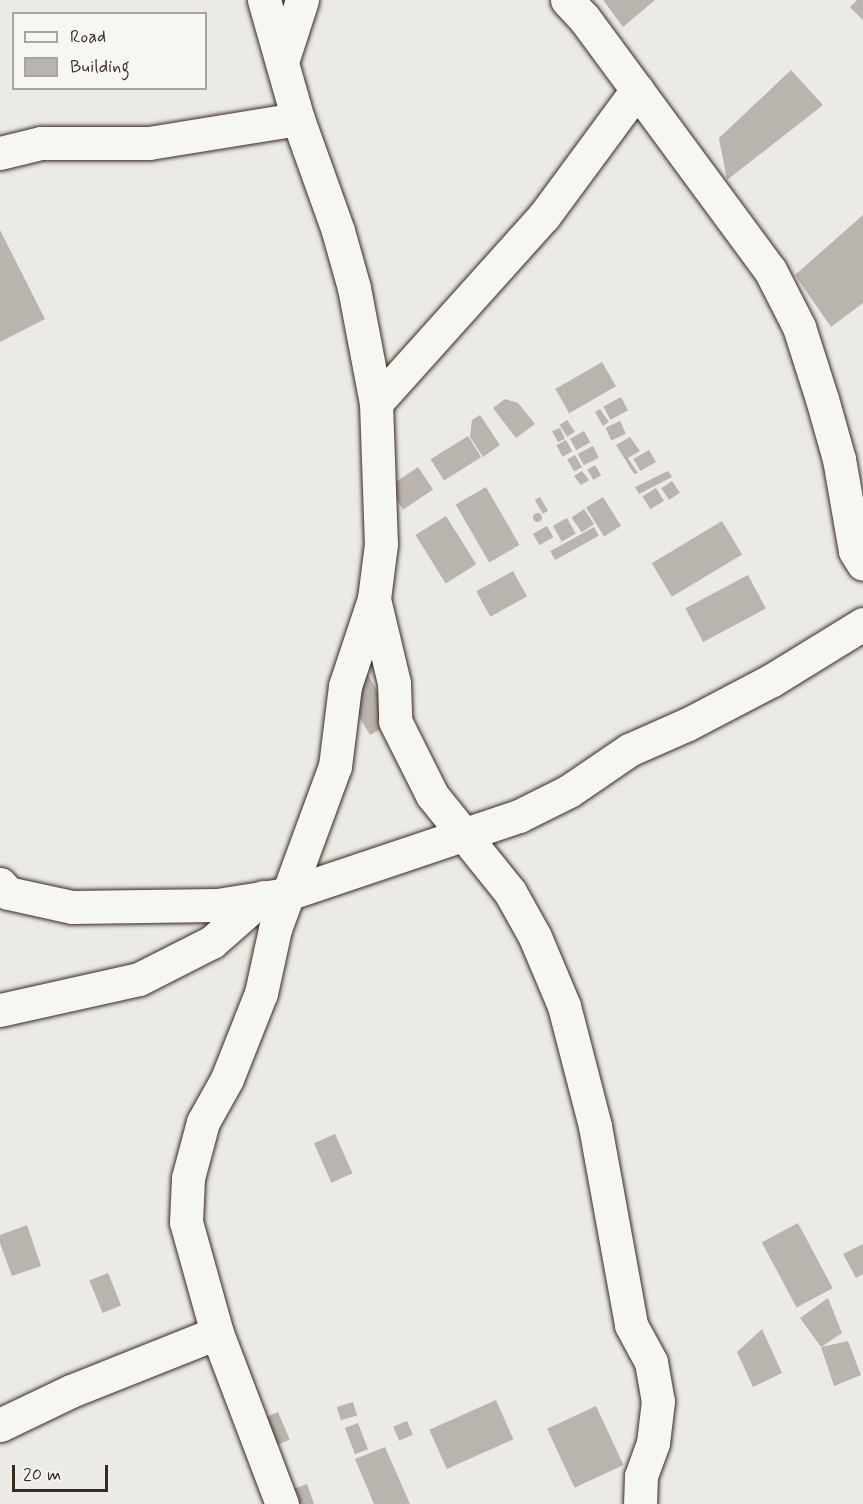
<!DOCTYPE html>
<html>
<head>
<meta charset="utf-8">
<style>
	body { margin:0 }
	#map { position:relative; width:863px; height:1504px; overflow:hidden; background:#ebeae5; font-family:Mynerve,sans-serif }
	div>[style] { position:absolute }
	.building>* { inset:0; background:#bab4ae; transform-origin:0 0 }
	.round { border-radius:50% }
	.roads { filter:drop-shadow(0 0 2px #3b2a1e) drop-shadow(0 0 2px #3b2a1e) }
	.street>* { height:33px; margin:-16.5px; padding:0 16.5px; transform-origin:16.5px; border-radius:16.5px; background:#f6f6f2 }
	span { translate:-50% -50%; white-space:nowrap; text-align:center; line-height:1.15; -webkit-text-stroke:6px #f6f6f2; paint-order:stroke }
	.legend { position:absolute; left:12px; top:12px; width:195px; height:78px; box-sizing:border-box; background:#f6f6f2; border:2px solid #aba49d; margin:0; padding:8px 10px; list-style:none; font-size:18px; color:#3b2a1e }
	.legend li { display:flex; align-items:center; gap:12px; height:30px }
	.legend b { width:30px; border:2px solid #aba49d }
	.scale { position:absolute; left:12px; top:1465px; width:96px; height:27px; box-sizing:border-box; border:3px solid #3b2a1e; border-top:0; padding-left:8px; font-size:18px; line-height:21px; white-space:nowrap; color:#3b2a1e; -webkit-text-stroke:4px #f6f6f2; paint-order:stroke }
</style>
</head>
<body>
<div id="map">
	<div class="building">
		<i style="clip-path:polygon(603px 0,655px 0,623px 27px)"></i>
		<i style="clip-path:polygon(857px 0,863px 0,863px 20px,850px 7px)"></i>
		<i style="clip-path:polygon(791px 70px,823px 105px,727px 180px,719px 138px)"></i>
		<i style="clip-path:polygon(863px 215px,863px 303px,831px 327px,795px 275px)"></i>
		<i style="clip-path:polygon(0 230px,45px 319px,0 342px)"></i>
		<i style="left:602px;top:362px;width:28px;height:54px;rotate:60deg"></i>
		<i style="left:621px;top:397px;width:15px;height:20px;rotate:62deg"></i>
		<i style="clip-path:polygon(505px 399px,518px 403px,535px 424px,516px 438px,493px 408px)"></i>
		<i style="clip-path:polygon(600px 409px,609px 422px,603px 426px,595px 412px)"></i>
		<i style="clip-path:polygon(480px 415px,500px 445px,483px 457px,470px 437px,472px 420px)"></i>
		<i style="left:567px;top:420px;width:14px;height:9px;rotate:56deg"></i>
		<i style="left:620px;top:421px;width:14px;height:16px;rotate:65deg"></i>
		<i style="clip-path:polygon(560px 428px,565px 439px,558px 442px,552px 431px)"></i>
		<i style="left:584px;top:431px;width:13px;height:16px;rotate:61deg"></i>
		<i style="left:468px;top:436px;width:25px;height:44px;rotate:58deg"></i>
		<i style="clip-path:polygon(630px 437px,640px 451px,628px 458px,638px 473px,634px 474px,616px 445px)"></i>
		<i style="left:566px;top:440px;width:13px;height:11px;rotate:61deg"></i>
		<i style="left:593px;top:446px;width:13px;height:17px;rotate:63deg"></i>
		<i style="left:649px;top:450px;width:14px;height:18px;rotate:60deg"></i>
		<i style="left:575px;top:455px;width:14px;height:9px;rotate:60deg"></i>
		<i style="left:595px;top:465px;width:12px;height:9px;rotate:59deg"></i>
		<i style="left:418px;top:467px;width:27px;height:36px;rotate:56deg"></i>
		<i style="clip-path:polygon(582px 471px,589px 480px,581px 485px,574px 476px)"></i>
		<i style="clip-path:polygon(668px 471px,672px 477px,639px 494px,635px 487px)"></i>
		<i style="left:672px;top:481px;width:14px;height:13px;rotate:56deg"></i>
		<i style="left:486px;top:487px;width:67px;height:35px;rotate:60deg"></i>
		<i style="left:656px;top:488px;width:15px;height:16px;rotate:58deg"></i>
		<i style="left:540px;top:497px;width:16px;height:6px;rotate:60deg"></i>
		<i style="left:603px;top:497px;width:34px;height:20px;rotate:58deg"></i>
		<i style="left:584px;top:509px;width:18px;height:15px;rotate:56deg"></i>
		<i class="round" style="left:532.5px;top:512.5px;width:9px;height:9px"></i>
		<i style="left:446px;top:516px;width:57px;height:36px;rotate:58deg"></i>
		<i style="left:567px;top:518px;width:18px;height:16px;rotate:61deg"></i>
		<i style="left:722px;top:521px;width:39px;height:82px;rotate:59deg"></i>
		<i style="left:547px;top:526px;width:13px;height:16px;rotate:61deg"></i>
		<i style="left:594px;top:527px;width:10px;height:50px;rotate:61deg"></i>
		<i style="left:513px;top:571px;width:29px;height:42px;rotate:61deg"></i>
		<i style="left:748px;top:575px;width:38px;height:71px;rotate:62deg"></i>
		<i style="clip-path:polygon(366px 672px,395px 721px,370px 735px,353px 706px)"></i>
		<i style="left:335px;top:1134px;width:43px;height:23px;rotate:66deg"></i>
		<i style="left:798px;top:1223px;width:74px;height:41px;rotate:62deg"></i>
		<i style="clip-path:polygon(27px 1225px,41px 1266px,12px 1276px,0 1243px,0 1235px)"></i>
		<i style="clip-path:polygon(863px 1244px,863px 1274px,856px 1278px,843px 1254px)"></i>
		<i style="left:108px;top:1273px;width:35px;height:20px;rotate:68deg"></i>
		<i style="clip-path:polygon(828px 1298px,842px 1333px,821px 1347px,848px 1341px,861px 1375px,834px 1386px,821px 1347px,800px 1318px)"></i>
		<i style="clip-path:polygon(762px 1329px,782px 1373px,753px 1387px,737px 1352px)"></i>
		<i style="left:496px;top:1400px;width:43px;height:73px;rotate:66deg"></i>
		<i style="left:353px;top:1402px;width:14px;height:17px;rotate:73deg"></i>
		<i style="left:596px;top:1406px;width:65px;height:54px;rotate:65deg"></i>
		<i style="left:278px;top:1412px;width:30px;height:20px;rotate:67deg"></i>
		<i style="left:407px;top:1421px;width:15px;height:15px;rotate:67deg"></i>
		<i style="left:358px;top:1423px;width:28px;height:14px;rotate:69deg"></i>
		<i style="clip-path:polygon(385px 1447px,410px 1504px,374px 1504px,355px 1459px)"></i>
		<i style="clip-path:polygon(307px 1484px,314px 1504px,292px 1504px,288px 1491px)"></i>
	</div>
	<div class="roads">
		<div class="street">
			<i style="left:264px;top:0;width:124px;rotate:74.1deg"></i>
			<i style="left:298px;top:119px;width:119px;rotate:70.3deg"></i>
			<i style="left:338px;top:231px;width:59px;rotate:74.3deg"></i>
			<i style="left:354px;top:288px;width:117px;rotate:79.2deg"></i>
			<i style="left:376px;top:403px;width:141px;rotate:88deg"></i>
			<i style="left:381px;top:544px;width:55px;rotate:97.3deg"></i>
			<i style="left:374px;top:599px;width:92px;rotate:108.4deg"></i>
			<i style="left:345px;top:686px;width:81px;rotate:97.1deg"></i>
			<i style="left:335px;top:766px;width:174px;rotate:110.2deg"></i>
			<i style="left:275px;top:929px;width:66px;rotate:102.3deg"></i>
			<i style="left:261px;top:993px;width:92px;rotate:111.6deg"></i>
			<i style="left:227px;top:1079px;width:49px;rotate:119.2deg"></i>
			<i style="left:203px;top:1122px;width:58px;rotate:105deg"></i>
			<i style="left:188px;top:1178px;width:44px;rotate:92.6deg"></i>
			<i style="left:186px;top:1222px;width:115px;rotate:74.4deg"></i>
			<i style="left:217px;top:1333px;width:183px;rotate:69.2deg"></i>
			<i style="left:567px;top:0;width:25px;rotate:47deg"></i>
			<i style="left:584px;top:18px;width:313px;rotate:53.6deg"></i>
			<i style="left:770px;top:270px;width:64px;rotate:63deg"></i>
			<i style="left:799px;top:327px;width:76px;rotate:72.3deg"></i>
			<i style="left:822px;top:399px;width:62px;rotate:74.2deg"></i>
			<i style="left:839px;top:459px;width:93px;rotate:80.1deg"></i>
			<i style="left:855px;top:551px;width:15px;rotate:58deg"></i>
			<i style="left:282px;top:62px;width:65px;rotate:-72.1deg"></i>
			<i style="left:0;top:153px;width:42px;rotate:-13.7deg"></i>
			<i style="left:41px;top:143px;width:108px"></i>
			<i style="left:149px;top:143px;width:151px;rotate:-9.2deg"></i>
			<i style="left:376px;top:403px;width:251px;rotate:-48.1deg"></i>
			<i style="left:544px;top:216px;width:157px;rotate:-53.6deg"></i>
			<i style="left:374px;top:599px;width:86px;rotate:76.6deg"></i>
			<i style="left:394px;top:683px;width:38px;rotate:88deg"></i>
			<i style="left:395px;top:721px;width:83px;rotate:63.4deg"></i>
			<i style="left:432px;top:795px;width:124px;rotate:51.2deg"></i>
			<i style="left:510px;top:892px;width:51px;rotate:60.9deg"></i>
			<i style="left:535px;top:937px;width:75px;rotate:67.2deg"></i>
			<i style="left:564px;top:1006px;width:124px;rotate:75.5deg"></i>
			<i style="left:595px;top:1126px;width:202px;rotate:79.7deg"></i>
			<i style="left:631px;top:1325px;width:42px;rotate:61.6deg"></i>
			<i style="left:651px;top:1362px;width:40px;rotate:80deg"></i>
			<i style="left:658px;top:1401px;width:42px;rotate:96.8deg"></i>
			<i style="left:653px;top:1443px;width:35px;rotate:110deg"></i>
			<i style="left:641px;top:1476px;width:28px;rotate:92deg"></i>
			<i style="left:0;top:884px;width:12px;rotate:48deg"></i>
			<i style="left:8px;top:893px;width:66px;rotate:12.3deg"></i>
			<i style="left:72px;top:907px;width:145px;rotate:-0.8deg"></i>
			<i style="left:217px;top:905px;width:71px;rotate:-8.9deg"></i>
			<i style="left:287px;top:894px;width:245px;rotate:-18.6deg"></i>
			<i style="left:519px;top:816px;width:56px;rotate:-26.6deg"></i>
			<i style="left:569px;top:791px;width:73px;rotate:-34.3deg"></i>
			<i style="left:629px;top:750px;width:64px;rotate:-23.8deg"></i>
			<i style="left:688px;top:724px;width:95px;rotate:-27.6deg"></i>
			<i style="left:772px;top:680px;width:107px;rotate:-31.6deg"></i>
			<i style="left:0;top:1010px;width:142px;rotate:-12.6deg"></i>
			<i style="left:139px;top:979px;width:82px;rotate:-26.9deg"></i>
			<i style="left:212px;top:942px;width:68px;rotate:-41.4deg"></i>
			<i style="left:0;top:1425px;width:79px;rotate:-25.6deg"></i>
			<i style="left:71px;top:1391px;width:157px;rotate:-21.7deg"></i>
		</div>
	</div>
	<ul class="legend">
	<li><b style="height:8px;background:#f6f6f2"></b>Road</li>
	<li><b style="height:16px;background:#bab4ae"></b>Building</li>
	</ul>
	<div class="scale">20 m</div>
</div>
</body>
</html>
